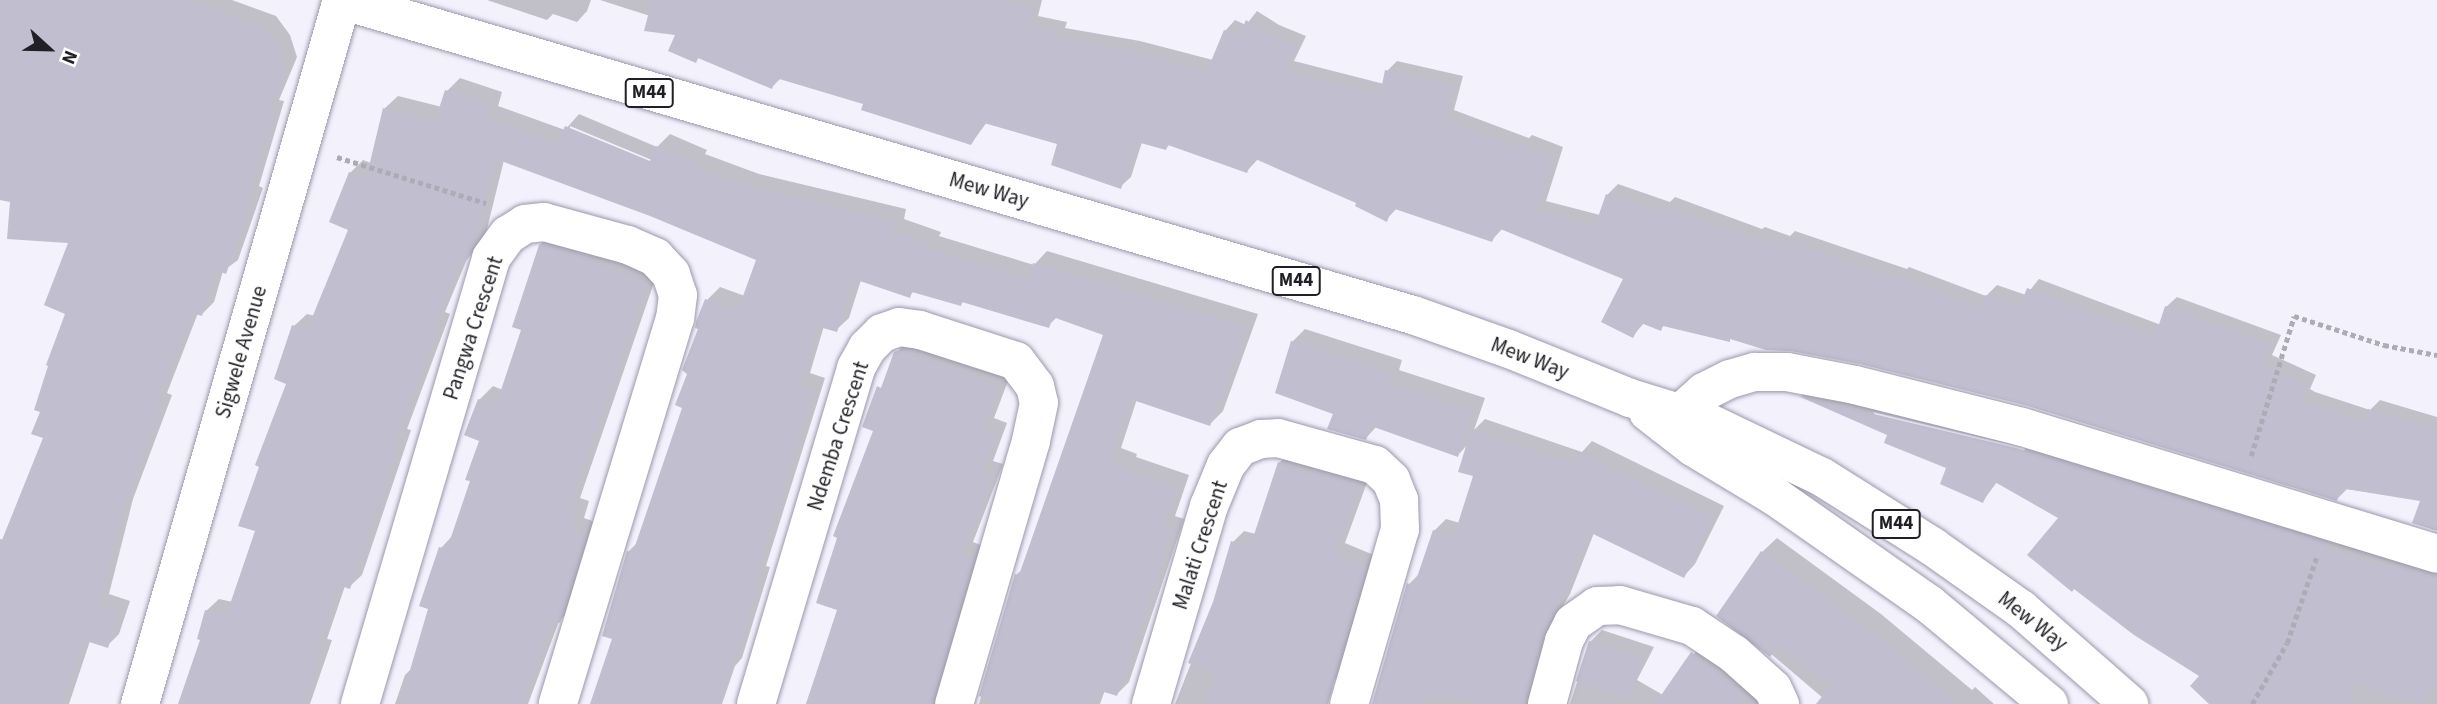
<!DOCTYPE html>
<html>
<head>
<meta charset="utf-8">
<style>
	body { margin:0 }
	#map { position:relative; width:2437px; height:704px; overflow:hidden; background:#f2f1fc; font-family:"Source Sans 3",sans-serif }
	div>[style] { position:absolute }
	.shadow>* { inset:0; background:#0003 }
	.building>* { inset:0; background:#c0becf; transform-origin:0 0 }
	.path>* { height:4.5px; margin-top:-2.25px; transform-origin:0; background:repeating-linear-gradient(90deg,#adacb6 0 5px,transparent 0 8.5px) }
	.roads { filter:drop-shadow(0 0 2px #9b99aa) drop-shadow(0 0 2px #9b99aa) }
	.minor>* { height:38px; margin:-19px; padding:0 19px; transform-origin:19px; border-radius:19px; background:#fff }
	.major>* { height:38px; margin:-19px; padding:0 19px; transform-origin:19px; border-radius:19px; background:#fff }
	span { translate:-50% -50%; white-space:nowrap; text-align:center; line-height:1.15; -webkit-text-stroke:5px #fff; paint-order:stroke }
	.shield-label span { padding:2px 5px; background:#fff; border:2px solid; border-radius:5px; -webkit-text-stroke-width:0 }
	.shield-label { font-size:19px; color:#1f1f25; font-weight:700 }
	.street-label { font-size:21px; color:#1f1f25 }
	.north { position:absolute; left:14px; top:14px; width:70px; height:70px; -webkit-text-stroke:5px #fff; paint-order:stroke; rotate:112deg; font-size:19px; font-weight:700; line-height:28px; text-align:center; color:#1f1f25 }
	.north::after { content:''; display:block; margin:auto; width:24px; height:32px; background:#1f1f25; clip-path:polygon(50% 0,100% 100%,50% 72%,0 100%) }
</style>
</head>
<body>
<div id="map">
	<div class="shadow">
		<i style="clip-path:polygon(0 0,232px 0,276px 16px,290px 35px,297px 57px,279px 100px,284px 101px,259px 186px,263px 188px,238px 260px,223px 271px,214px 302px,202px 314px,198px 313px,167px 393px,172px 395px,133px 499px,109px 594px,130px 601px,119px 634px,107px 646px,90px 641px,69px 704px,0 704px,0 539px,4px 540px,45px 437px,42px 411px,68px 313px,71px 242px,12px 201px,0 198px)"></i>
		<i style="clip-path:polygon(487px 0,591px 0,587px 11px,577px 22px,553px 14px,547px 20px)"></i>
		<i style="clip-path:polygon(600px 0,1042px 0,1038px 16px,1067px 22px,1065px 28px,1140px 41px,1213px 60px,1225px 31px,1235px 20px,1246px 25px,1257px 11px,1279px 25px,1306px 36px,1294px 61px,1384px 84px,1387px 71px,1397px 61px,1463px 76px,1454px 110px,1529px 138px,1532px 135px,1563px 147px,1546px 201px,1600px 215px,1608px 194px,1618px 184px,1670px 202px,1675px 197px,1762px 229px,1765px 227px,1790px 236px,1795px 231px,1907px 269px,1909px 267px,1986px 296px,1997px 285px,2026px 295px,2039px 279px,2161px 325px,2166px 307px,2177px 297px,2281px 335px,2272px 355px,2316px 375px,2310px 389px,2315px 392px,2370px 410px,2380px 400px,2437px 417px,2437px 529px,2422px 500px,2347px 489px,2337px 499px,2029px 404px,1859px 362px,1665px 324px,1660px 329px,1644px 323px,1633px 336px,1626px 278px,1503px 228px,1492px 240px,1397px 208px,1386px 220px,1358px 202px,1258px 159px,1247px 171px,1170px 144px,1166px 148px,1142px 142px,1131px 177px,1120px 187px,1059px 142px,987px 122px,971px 144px,865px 103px,781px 78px,772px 87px,700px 56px,696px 61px,677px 34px,650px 16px)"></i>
		<i style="clip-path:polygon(evenodd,460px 78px,502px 92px,498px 106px,565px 130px,579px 114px,657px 147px,670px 134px,707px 150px,705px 154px,759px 174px,906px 209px,904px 219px,941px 232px,939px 236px,1034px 265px,1047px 251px,1258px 314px,1223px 411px,1210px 424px,1137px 399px,1121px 448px,1137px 454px,1136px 457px,1189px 475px,1175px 516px,1184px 519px,1129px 682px,1117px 694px,1105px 690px,1100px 704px,979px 704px,1016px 575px,1024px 568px,1105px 334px,1057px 317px,1048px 326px,964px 301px,961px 304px,914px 291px,909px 296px,861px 280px,849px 318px,836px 330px,824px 326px,810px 373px,825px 378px,766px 566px,770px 567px,742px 658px,735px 666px,722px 704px,604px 704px,629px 551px,638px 542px,684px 407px,707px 300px,720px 287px,745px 296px,758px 259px,650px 214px,504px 160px,487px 229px,480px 246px,467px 259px,445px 312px,450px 314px,407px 429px,411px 430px,362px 575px,349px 587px,345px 586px,327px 639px,332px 640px,310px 704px,180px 704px,203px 639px,206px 611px,219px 599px,233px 602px,258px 530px,288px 383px,294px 326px,307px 314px,315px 316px,350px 229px,350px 173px,363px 160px,371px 163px,385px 108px,398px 96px,442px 107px,447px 91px,460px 78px,570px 126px,659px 163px,657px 166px,570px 130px,570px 126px)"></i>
		<i style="clip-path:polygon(554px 232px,659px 268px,580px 498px,589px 501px,584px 518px,598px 523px,573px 607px,559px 621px,528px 704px,395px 704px,405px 675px,413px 667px,431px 608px,441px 548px,454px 534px,472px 480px,481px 440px,479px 400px,493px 386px,503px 390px,524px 329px,540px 245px)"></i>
		<i style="clip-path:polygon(1305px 329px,1402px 360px,1399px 370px,1485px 398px,1474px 430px,1485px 419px,1582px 452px,1592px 441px,1724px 506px,1695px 564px,1684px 576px,1594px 533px,1570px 594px,1554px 621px,1541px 704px,1377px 704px,1409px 584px,1420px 573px,1434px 531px,1446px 519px,1460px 523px,1475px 475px,1469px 443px,1458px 455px,1377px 426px,1366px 438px,1335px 412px,1292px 342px)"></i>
		<i style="clip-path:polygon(909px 340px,1011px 373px,994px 418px,1007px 423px,993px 461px,1003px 464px,973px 542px,985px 547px,949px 704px,806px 704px,840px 609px,875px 430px,865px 426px,896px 353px)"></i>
		<i style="clip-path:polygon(evenodd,1809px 387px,2437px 564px,2437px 704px,2211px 704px,2202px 676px,2061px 517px,1997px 482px,1983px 501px,1949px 468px,1889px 434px,1801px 396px,1809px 387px,1873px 412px,2025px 448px,2024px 452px,1877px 417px,1873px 412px)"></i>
		<i style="clip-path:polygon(1290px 452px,1369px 477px,1345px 543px,1376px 556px,1342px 673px,1308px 704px,1175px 704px,1215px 602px,1233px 542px,1244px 531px,1256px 534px,1279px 463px)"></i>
		<i style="clip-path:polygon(1777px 538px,1881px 614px,1972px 690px,1975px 687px,1994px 704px,1830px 704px,1750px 636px,1762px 552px)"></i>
		<i style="clip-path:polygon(1602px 630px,1654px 647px,1637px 680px,1663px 695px,1704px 641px,1767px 704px,1570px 704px,1590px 642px)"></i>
	</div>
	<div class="building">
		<i style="clip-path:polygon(0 0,189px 0,264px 28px,279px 47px,286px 70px,269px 112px,273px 113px,248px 198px,252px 199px,226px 274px,216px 270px,202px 316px,192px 313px,156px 405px,161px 407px,122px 512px,98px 606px,119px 612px,108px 648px,83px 640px,62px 704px,0 704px,0 545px,43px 438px,31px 434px,40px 412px,34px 410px,48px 366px,46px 365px,65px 314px,44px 305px,68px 243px,7px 239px,10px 202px,0 200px)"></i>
		<i style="clip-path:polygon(652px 0,1005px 0,1034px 8px,1029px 26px,1057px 32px,1056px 38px,1129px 50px,1207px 71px,1224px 30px,1239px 36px,1246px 20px,1268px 35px,1297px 47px,1285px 72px,1380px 95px,1385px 70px,1454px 86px,1445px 120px,1519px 148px,1521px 144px,1554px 158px,1536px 211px,1595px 226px,1606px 194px,1661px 212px,1664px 206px,1752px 239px,1753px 236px,1781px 246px,1784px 240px,1897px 279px,1898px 276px,1981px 308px,1985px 295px,2020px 306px,2027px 288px,2155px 337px,2165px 306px,2272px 345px,2263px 365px,2307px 385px,2301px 399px,2304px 402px,2364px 421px,2368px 409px,2437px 430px,2437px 531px,2412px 523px,2420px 501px,2340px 488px,2337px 501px,2028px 406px,1860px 364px,1791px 351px,1766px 350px,1730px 339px,1730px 342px,1663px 326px,1661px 331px,1641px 323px,1633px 338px,1601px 322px,1623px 279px,1498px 228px,1492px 242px,1392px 208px,1387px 222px,1355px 206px,1356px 203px,1253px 158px,1247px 173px,1168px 145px,1166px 150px,1137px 142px,1121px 189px,1051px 165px,1057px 144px,984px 123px,971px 145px,861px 110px,863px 104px,776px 78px,772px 89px,698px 58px,696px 63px,668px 51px,675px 35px,644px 31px)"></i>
		<i style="clip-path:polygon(445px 90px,491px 104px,487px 118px,557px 144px,565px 126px,650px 161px,656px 146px,696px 163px,694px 166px,746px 186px,895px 222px,892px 231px,929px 245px,927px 249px,1028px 279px,1033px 263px,1246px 327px,1210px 426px,1130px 399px,1109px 461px,1125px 467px,1124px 469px,1178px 488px,1164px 528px,1172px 531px,1117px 696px,1098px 690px,1093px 704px,1001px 704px,979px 696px,1015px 574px,1019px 575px,1103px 335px,1053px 317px,1049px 328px,962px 302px,961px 306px,912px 292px,910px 298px,854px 279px,837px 332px,816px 326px,799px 386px,813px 391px,755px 579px,759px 580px,720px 704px,590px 704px,612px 639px,602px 636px,627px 551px,633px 552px,682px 408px,675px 405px,687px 374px,682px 370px,698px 329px,695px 328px,696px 322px,705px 299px,738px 310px,756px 260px,650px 216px,496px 159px,475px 243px,467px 260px,461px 258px,434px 325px,439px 326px,395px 441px,399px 443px,350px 589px,338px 585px,315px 651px,320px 653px,303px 704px,178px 704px,200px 640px,197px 639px,205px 610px,226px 616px,255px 531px,238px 526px,259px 467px,255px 465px,286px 384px,274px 379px,292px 325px,307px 330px,348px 230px,329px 222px,349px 172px,366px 179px,383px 108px,435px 121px)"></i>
		<i style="clip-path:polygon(542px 244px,583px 255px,588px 257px,587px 260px,647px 281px,568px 512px,576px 515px,572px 532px,586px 536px,560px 623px,552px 620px,523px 704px,400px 704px,428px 609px,419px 606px,439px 547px,447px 549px,470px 481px,465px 480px,479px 441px,464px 435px,478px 399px,496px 405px,521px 330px,512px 327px,539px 245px)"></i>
		<i style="clip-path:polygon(1291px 341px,1391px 373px,1387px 383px,1473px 411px,1458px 457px,1371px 426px,1366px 440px,1327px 429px,1333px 414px,1275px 393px)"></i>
		<i style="clip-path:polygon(900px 350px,999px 386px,983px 431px,996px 436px,982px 473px,992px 477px,962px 555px,974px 559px,933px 704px,806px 704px,837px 610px,816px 603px,837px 538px,833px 536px,873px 431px,862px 427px,877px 386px,881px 388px,894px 352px)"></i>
		<i style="clip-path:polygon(1798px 396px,2016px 448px,2326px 543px,2325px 549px,2397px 569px,2398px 565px,2437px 575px,2437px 691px,2429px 689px,2423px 704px,2416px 704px,2357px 682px,2348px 704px,2209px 704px,2190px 686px,2199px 676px,2134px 635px,2074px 589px,2072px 592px,2027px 555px,2058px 518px,1993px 481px,1983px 503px,1940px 484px,1946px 468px,1884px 443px,1887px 435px)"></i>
		<i style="clip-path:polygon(1471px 430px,1574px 464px,1579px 452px,1714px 518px,1684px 578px,1589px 532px,1558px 607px,1543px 635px,1525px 704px,1482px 704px,1446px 694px,1444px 699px,1428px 693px,1424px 704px,1372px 704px,1407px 583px,1414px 586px,1433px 530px,1454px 536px,1473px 476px,1458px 472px)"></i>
		<i style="clip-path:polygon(1278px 462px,1311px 474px,1313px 470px,1351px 481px,1350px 485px,1359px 488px,1335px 554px,1366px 567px,1328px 704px,1205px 704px,1216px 673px,1188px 663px,1213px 602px,1231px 541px,1250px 547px)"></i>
		<i style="clip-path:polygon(1761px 551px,1867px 628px,1958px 704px,1816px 704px,1832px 684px,1778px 646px,1770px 657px,1716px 616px)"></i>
		<i style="left:1589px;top:641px;width:57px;height:42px;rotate:18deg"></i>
		<i style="clip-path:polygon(1691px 652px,1745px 693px,1738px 704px,1655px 704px)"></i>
	</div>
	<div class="path">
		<i style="left:337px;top:157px;width:156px;rotate:17.2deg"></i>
		<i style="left:2251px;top:456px;width:146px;rotate:-72.9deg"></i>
		<i style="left:2294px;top:316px;width:95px;rotate:17.9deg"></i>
		<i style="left:2384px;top:345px;width:54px;rotate:10.7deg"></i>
		<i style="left:2252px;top:704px;width:70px;rotate:-60.2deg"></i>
		<i style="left:2287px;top:643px;width:92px;rotate:-71deg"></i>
	</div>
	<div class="roads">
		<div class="minor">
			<i style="left:1666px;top:426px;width:51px;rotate:-41.8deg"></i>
			<i style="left:1704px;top:392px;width:29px;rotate:-27deg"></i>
			<i style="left:1730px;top:379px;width:26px;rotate:-16deg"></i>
			<i style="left:1755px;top:372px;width:32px"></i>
			<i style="left:1787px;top:372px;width:69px;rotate:10.8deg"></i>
			<i style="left:1855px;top:385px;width:172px;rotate:14.1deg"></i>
			<i style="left:2022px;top:427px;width:434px;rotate:17deg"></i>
			<i style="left:140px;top:704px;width:732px;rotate:-73.99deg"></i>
			<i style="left:360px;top:704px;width:465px;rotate:-73.6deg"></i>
			<i style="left:491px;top:258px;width:29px;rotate:-54deg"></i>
			<i style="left:508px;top:235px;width:20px;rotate:-33deg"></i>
			<i style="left:525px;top:224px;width:19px;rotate:-6deg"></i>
			<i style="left:544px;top:222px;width:87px;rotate:15.3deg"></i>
			<i style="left:628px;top:245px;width:30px;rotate:24deg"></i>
			<i style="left:655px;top:257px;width:23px;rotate:47deg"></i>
			<i style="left:671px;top:274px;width:22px;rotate:72deg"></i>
			<i style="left:678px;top:295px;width:23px;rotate:97deg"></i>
			<i style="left:675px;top:318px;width:403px;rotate:106.9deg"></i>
			<i style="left:756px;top:704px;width:351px;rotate:-73.4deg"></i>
			<i style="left:856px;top:368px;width:23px;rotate:-61deg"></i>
			<i style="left:867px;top:348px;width:21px;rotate:-45deg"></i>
			<i style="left:882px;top:333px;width:18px;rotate:-19deg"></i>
			<i style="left:899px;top:327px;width:21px;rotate:8deg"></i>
			<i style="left:920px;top:330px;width:101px;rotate:17.9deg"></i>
			<i style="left:1016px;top:361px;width:31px;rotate:53deg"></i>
			<i style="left:1035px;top:386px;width:17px;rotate:77deg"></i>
			<i style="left:1039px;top:403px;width:39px;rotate:102deg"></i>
			<i style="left:1031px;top:441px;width:274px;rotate:106.3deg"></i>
			<i style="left:1151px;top:704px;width:206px;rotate:-73.7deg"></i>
			<i style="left:1209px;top:506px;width:44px;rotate:-67.5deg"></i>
			<i style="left:1226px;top:465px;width:23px;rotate:-52deg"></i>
			<i style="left:1240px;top:447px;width:22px;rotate:-21deg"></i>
			<i style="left:1261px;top:439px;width:17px;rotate:-3deg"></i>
			<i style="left:1278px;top:438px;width:101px;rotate:15.6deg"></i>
			<i style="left:1375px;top:465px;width:22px;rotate:43deg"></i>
			<i style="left:1391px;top:480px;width:22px;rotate:68deg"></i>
			<i style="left:1399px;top:500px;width:29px;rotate:88deg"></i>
			<i style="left:1400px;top:529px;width:182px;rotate:106.2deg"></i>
			<i style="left:1547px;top:704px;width:65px;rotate:-74.9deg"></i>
			<i style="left:1564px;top:641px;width:20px;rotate:-63deg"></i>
			<i style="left:1573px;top:623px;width:29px;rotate:-35deg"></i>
			<i style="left:1597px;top:606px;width:23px;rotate:-2deg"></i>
			<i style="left:1620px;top:605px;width:75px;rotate:16.3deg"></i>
			<i style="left:1692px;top:626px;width:50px;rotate:33.7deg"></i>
			<i style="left:1734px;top:654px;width:52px;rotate:41.9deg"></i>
			<i style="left:1773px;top:689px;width:17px;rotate:65deg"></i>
		</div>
		<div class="major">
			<i style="left:341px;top:0;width:1117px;rotate:16.38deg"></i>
			<i style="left:1413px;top:315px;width:102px;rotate:19.5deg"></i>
			<i style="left:1509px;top:349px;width:131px;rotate:22deg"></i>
			<i style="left:1630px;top:398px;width:78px;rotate:17deg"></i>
			<i style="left:1705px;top:421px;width:130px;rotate:25.6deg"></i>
			<i style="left:1822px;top:477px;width:131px;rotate:32.2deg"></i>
			<i style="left:1933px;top:547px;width:108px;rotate:35.2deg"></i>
			<i style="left:2021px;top:609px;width:144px;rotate:41.3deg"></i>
			<i style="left:1648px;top:412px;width:57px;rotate:37.9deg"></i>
			<i style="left:1693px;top:447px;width:97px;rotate:31.1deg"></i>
			<i style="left:1776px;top:497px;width:187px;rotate:35deg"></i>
			<i style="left:1929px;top:604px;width:156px;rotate:39.8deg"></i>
		</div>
	</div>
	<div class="shield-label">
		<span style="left:649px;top:93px">M44</span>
		<span style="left:1296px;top:281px">M44</span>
		<span style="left:1896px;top:524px">M44</span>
	</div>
	<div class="street-label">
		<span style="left:989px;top:190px;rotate:16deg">Mew Way</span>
		<span style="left:473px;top:328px;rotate:-72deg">Pangwa Crescent</span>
		<span style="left:241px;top:352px;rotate:-74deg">Sigwele Avenue</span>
		<span style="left:1530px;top:358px;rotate:21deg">Mew Way</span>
		<span style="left:838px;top:436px;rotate:-72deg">Ndemba Crescent</span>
		<span style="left:1200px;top:545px;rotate:-72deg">Malati Crescent</span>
		<span style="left:2033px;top:621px;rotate:38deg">Mew Way</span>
	</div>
	<div class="north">N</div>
</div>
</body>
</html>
